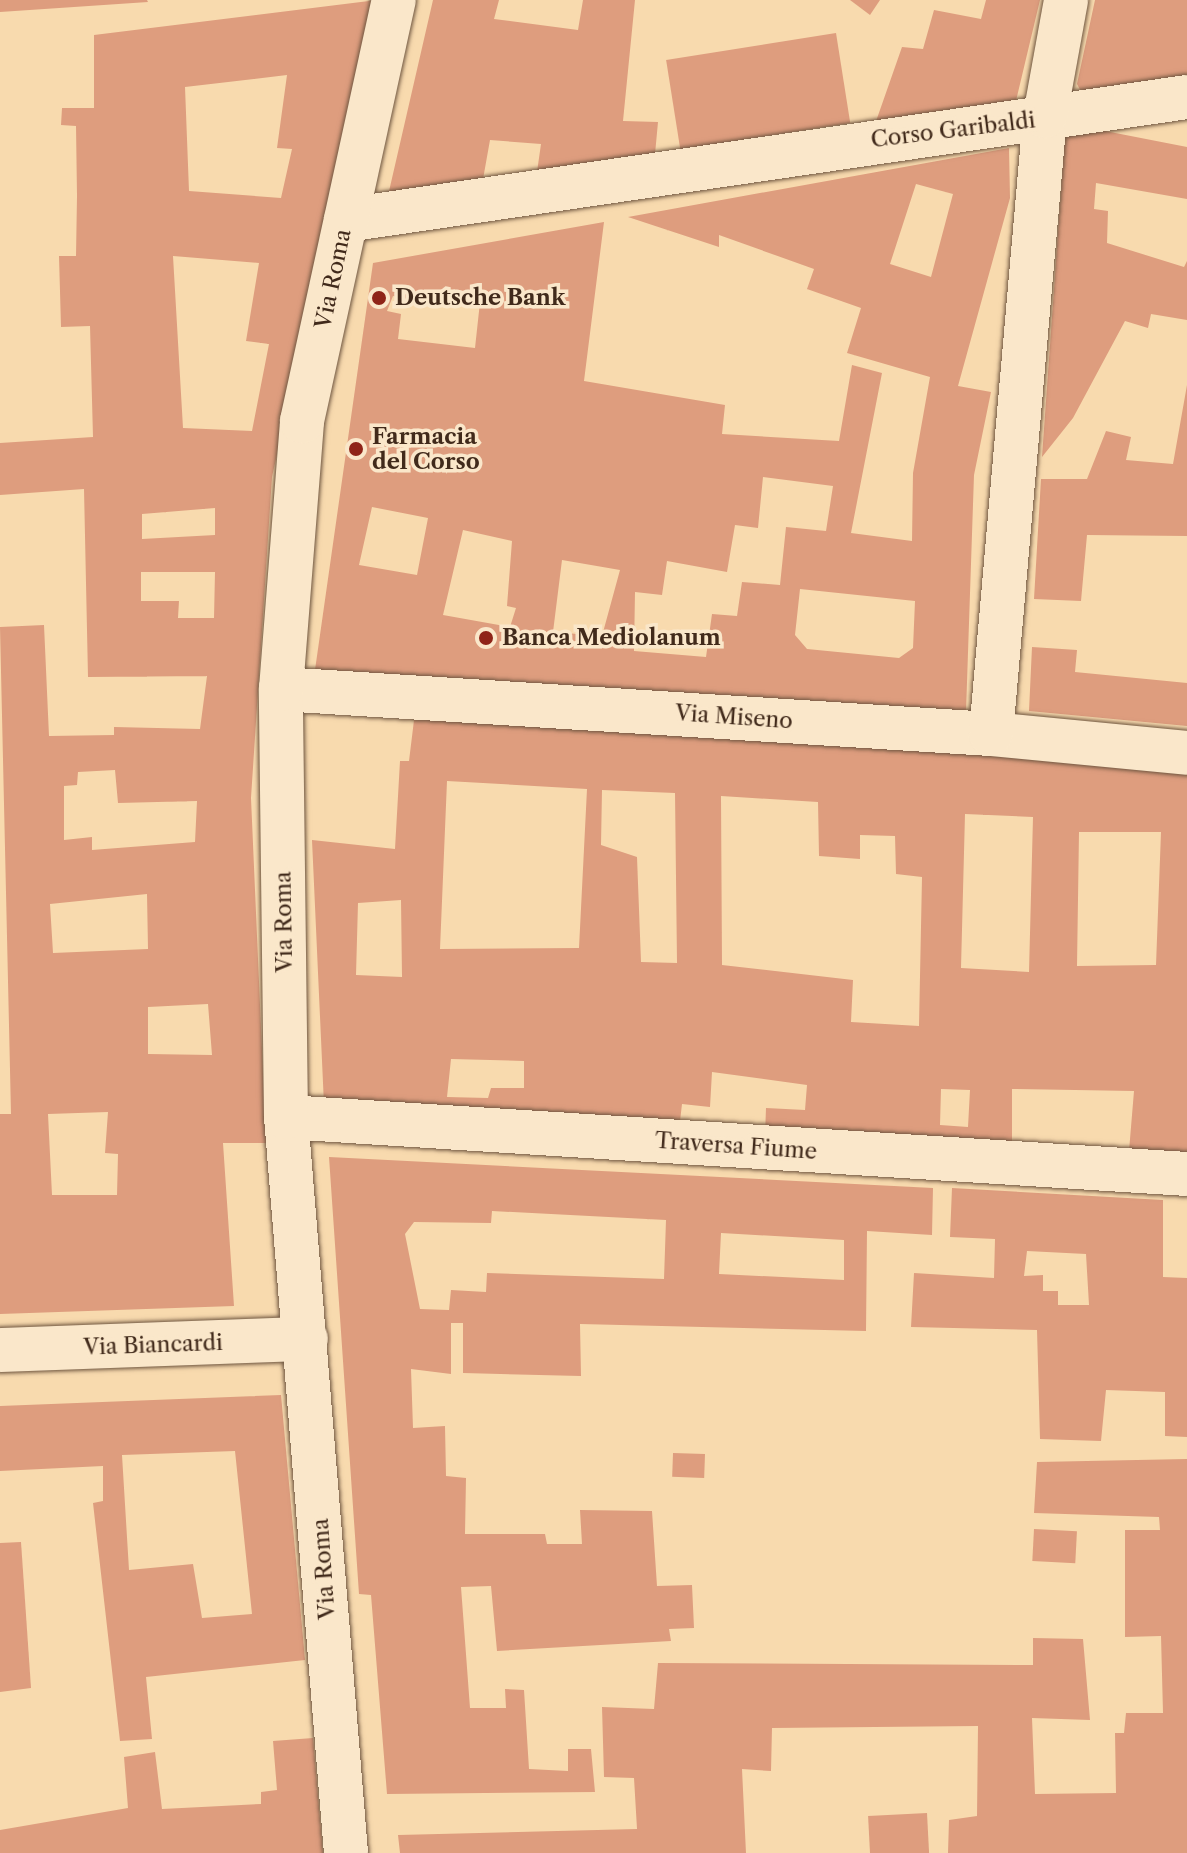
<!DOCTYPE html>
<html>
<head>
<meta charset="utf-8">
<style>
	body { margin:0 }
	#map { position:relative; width:1187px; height:1853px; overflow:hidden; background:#f8daae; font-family:"Libre Caslon Text",serif }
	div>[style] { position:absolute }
	.building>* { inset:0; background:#de9d7e; transform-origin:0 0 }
	.roads { filter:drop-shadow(0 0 2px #6f5640) drop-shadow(0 0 2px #6f5640) }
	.minor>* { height:44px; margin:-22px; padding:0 22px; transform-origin:22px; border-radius:22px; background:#fae7ca }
	.dots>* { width:22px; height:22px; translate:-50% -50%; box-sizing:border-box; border:4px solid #fae7ca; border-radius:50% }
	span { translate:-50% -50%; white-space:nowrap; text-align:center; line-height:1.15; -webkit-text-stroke:7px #fae7ca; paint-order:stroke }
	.street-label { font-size:22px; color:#412a1b }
	.poi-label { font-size:22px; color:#412a1b; font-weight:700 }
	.left { translate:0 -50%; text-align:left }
</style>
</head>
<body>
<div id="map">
	<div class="building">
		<i style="clip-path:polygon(0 0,147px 0,148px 2px,0 12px)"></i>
		<i style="clip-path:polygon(evenodd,377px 0,272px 477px,251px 798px,266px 1143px,223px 1143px,234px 1306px,0 1314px,0 1114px,11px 1114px,0 627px,44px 625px,49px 736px,114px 735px,114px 727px,200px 729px,207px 676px,88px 677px,84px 489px,0 495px,0 443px,93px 437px,90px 326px,61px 327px,59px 256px,76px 256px,77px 196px,76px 126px,61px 125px,62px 108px,94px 108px,94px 35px,377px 0,287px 75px,277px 148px,292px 149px,281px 198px,189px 191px,185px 87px,287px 75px,377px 0,173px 256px,259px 263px,246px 341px,269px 344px,252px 431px,183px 428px,173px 256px,377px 0,215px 508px,215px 535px,142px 539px,142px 514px,215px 508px,377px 0,141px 572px,215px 572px,214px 618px,178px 618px,179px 601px,141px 601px,141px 572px,377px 0,115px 770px,118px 803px,197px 801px,195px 842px,92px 850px,92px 837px,64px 840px,64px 786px,77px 785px,78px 772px,115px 770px,377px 0,147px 894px,148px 949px,53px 953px,50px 904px,147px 894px,377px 0,208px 1004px,212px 1055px,148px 1054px,148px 1007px,208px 1004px,377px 0,108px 1112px,105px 1153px,118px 1154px,117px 1195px,52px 1195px,48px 1114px,108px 1112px)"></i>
		<i style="clip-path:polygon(433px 0,499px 0,494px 19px,578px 30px,583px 0,635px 0,623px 121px,658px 122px,654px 165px,535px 186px,541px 144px,490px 140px,480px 196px,384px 213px)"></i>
		<i style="clip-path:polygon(850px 0,880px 0,870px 15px)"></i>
		<i style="clip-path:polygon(986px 0,1040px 0,1015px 105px,874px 127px,902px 47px,923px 49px,934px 10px,981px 19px)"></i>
		<i style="clip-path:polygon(1095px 0,1187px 0,1187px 78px,1084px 97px,1077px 84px)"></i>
		<i style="left:836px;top:33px;width:91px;height:172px;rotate:81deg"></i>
		<i style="clip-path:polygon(1100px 130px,1187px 147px,1187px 199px,1096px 183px,1094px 209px,1108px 211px,1107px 243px,1184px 267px,1187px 261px,1187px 320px,1151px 314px,1148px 328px,1125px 321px,1073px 418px,1042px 457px,1065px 135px)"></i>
		<i style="clip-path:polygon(evenodd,1009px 148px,1010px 198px,958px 386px,991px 392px,974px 475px,966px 712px,315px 670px,373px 263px,604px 222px,584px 381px,725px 405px,722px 434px,839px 441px,852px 365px,882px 373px,851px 533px,912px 541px,913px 473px,930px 377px,847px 353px,861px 308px,807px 289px,814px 269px,719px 235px,719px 247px,628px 217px,1009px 148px,916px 184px,953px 194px,931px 277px,890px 264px,916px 184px,1009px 148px,393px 296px,453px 308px,457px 297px,480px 302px,475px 348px,398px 339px,401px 314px,387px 311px,393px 296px,1009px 148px,763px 477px,833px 486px,826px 531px,786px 527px,780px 585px,742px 582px,737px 616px,712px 614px,706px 657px,634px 651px,635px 592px,662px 595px,667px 561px,727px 572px,735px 525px,758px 528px,763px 477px,1009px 148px,372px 507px,428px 518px,417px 575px,359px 565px,372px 507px,1009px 148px,463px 530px,512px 541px,507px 606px,516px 608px,510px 627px,443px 615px,463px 530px,1009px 148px,562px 560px,620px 570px,602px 636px,553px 632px,562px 560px,1009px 148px,800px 589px,915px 601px,913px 648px,899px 658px,807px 649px,795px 635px,800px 589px)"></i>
		<i style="clip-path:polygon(1187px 385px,1187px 536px,1087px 535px,1081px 601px,1034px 599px,1041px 479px,1087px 479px,1106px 431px,1131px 437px,1126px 460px,1173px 464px)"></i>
		<i style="clip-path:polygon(1032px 647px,1077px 650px,1075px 672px,1187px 683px,1187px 726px,1029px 711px)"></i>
		<i style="clip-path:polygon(evenodd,415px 712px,1187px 771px,1187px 1154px,1129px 1151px,1134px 1091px,1012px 1089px,1012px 1143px,765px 1135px,766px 1108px,805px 1110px,807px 1085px,712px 1072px,710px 1107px,682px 1104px,679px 1130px,324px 1105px,312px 840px,395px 849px,400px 761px,409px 761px,415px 712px,447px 781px,587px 789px,579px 948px,440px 949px,447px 781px,415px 712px,602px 790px,675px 793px,677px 963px,641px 962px,637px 857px,601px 845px,602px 790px,415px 712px,721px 796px,818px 802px,819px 856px,860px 859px,860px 835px,895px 836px,896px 874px,922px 877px,919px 1026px,851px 1022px,853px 980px,722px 965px,721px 796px,415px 712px,965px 814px,1033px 817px,1029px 972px,961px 968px,965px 814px,415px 712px,1079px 832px,1161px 832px,1156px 965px,1077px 966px,1079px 832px,415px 712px,401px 900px,402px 977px,356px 975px,358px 903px,401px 900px,415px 712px,451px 1059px,524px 1061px,524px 1088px,491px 1088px,488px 1098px,447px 1097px,451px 1059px,415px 712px,941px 1089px,970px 1090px,968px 1127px,940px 1125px,941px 1089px)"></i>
		<i style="clip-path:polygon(evenodd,329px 1157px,933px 1188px,932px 1235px,867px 1231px,866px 1331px,580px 1324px,581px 1376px,463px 1373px,463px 1323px,451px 1323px,451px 1374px,411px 1369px,413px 1428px,445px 1426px,446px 1476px,466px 1478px,465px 1534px,545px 1534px,547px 1544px,582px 1544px,580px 1510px,652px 1511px,657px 1586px,692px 1585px,694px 1628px,669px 1629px,671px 1641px,497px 1651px,491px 1586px,461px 1587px,470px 1708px,506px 1708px,505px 1689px,524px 1690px,529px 1769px,568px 1771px,568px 1749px,591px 1749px,595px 1792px,387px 1794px,371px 1595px,359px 1594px,329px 1157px,492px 1211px,666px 1220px,664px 1279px,487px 1273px,486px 1292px,451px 1290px,449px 1310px,420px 1309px,405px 1234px,414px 1222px,491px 1223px,492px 1211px,329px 1157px,721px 1233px,844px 1240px,844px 1280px,719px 1274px,721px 1233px)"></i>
		<i style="clip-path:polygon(evenodd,952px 1188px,1163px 1200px,1163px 1277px,1187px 1278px,1187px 1437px,1165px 1436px,1165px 1392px,1106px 1390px,1101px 1441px,1040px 1439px,1037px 1330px,911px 1327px,914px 1273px,994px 1278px,995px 1239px,950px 1237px,952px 1188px,1027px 1251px,1086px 1254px,1089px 1305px,1058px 1305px,1058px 1291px,1043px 1291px,1043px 1275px,1024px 1276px,1027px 1251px)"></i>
		<i style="clip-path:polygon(evenodd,281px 1395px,305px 1660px,146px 1677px,152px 1739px,120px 1741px,93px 1503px,103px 1501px,103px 1466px,0 1471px,0 1406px,281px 1395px,235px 1451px,252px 1614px,202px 1618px,193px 1564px,129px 1570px,122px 1455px,235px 1451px)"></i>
		<i style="left:705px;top:1454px;width:24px;height:32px;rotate:92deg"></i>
		<i style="clip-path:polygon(1187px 1459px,1187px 1853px,948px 1853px,949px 1820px,977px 1816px,978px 1726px,772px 1728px,771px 1771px,742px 1769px,746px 1853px,400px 1853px,398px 1835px,637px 1829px,634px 1778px,604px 1777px,602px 1707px,654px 1709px,658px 1663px,1033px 1665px,1033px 1638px,1083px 1639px,1090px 1720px,1032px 1718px,1035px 1794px,1116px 1793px,1115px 1733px,1124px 1733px,1126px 1713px,1163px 1713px,1161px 1636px,1125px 1637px,1125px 1530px,1160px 1530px,1159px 1517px,1034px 1513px,1037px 1462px)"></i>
		<i style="left:1034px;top:1529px;width:43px;height:32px;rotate:3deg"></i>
		<i style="clip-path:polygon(21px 1542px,31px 1688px,0 1692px,0 1543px)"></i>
		<i style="clip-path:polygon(313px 1738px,323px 1853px,0 1853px,0 1830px,128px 1808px,124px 1757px,155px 1752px,162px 1809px,261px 1804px,261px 1792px,277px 1790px,273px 1741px)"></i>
		<i style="left:927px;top:1813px;width:40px;height:59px;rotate:87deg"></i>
	</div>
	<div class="roads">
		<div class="minor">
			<i style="left:346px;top:220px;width:850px;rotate:-8.32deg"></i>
			<i style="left:281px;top:689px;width:711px;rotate:3.63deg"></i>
			<i style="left:991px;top:734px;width:197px;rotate:5.5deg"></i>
			<i style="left:991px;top:734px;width:620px;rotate:-85.01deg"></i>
			<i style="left:1045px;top:116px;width:118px;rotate:-79.7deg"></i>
			<i style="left:286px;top:1117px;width:903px;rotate:3.62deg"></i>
			<i style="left:0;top:1350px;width:306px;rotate:-2.1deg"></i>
			<i style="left:346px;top:1853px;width:738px;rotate:-94.66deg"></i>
			<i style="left:286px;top:1117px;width:428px;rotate:-90.7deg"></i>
			<i style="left:281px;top:689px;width:269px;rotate:-85.5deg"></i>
			<i style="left:302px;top:421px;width:431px;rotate:-77.7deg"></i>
		</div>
	</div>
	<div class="dots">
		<i style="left:379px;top:298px;background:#8f2418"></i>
		<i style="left:356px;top:449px;background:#8f2418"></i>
		<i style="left:486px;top:638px;background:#8f2418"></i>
	</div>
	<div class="street-label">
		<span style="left:953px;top:130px;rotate:-7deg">Corso Garibaldi</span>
		<span style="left:333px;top:279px;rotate:-78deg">Via Roma</span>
		<span style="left:734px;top:717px;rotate:4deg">Via Miseno</span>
		<span style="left:284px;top:922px;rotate:-91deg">Via Roma</span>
		<span style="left:736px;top:1146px;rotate:4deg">Traversa Fiume</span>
		<span style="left:153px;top:1345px;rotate:-2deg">Via Biancardi</span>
		<span style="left:324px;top:1569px;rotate:-94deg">Via Roma</span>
	</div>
	<div class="poi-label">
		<span class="left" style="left:395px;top:298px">Deutsche Bank</span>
		<span class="left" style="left:372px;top:449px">Farmacia<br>del Corso</span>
		<span class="left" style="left:502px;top:638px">Banca Mediolanum</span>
	</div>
</div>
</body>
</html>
